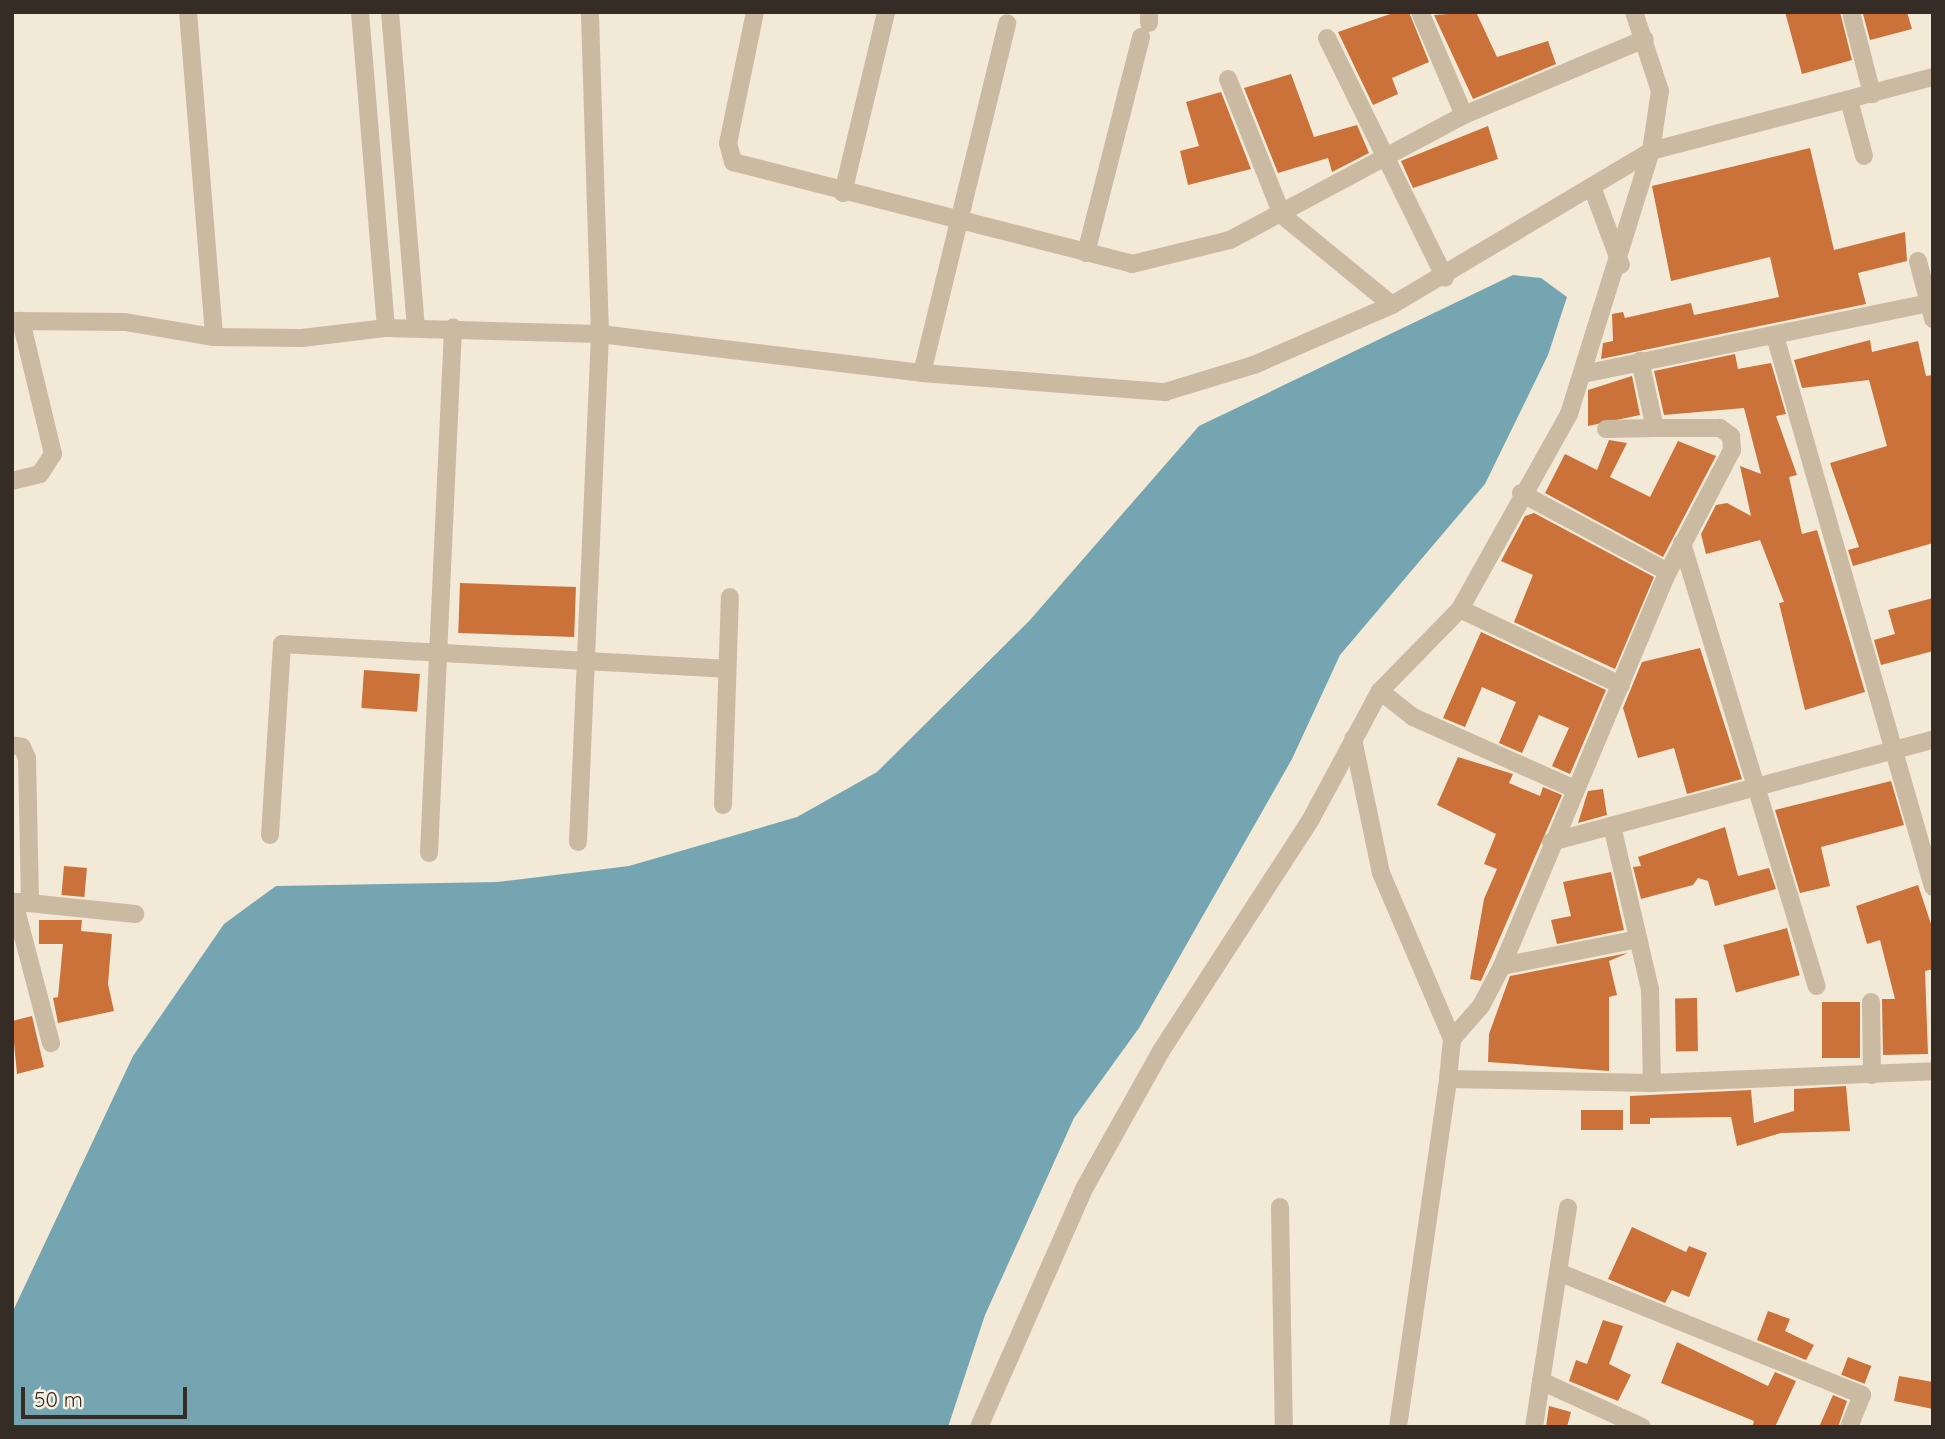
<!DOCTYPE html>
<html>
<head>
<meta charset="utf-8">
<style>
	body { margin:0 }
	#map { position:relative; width:1945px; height:1439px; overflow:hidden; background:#f2e9d7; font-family:Quicksand,sans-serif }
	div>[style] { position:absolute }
	.water>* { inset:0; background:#75a5b0 }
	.building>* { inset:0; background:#cb723b; transform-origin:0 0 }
	.minor>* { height:18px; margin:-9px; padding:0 9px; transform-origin:9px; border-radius:9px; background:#cabaa2 }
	span { translate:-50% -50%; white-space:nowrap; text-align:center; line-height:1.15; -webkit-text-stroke:7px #faf2e3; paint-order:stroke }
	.frame { position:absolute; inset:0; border:14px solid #342c25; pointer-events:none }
	.scale { position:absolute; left:21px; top:1387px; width:166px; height:32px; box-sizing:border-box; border:4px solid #342c25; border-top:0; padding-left:9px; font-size:21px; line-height:24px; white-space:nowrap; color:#342c25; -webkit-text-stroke:5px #faf2e3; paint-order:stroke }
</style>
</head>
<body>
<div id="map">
	<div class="water">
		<i style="clip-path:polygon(1513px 275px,1541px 278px,1567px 297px,1548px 355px,1485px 484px,1340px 655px,1292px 759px,1139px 1028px,1074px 1118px,985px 1315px,948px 1427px,12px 1427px,12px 1313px,133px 1056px,224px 924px,276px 886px,497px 882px,629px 866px,797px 817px,877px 772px,1030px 620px,1199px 426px)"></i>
	</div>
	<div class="building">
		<i style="clip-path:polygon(1396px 12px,1409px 12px,1429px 62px,1392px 78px,1398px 94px,1373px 105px,1338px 32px)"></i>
		<i style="clip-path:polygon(1476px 12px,1497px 57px,1548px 41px,1556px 64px,1473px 99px,1434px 15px)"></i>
		<i style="clip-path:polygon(1785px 12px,1840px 12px,1852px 60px,1802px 74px)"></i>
		<i style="clip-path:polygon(1907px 12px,1912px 29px,1870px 40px,1863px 14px)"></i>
		<i style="clip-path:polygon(1291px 74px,1314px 137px,1357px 125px,1369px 153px,1332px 172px,1328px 158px,1278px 173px,1244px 88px)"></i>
		<i style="clip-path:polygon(1221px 92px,1251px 169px,1188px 185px,1180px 151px,1199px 146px,1186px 102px)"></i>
		<i style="clip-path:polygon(1488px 126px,1498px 159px,1413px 188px,1401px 161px)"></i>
		<i style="clip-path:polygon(1810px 148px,1834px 250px,1905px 232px,1907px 261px,1858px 273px,1866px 304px,1601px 359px,1603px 343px,1613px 341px,1612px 314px,1623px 312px,1625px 318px,1691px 303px,1694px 315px,1779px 297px,1770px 257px,1671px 281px,1652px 186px)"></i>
		<i style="clip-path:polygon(1870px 340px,1872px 352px,1918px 341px,1926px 376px,1933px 375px,1933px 543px,1853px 566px,1848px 550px,1859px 547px,1830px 463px,1887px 446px,1869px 380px,1802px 388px,1794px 360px)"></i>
		<i style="clip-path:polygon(1735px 354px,1738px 369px,1771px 363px,1786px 414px,1776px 416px,1797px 475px,1789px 477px,1802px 534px,1817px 530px,1865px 692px,1805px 710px,1779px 603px,1784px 602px,1760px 540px,1706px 554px,1701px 534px,1716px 505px,1727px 503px,1751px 516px,1740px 466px,1761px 474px,1744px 408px,1664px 415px,1654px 371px)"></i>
		<i style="clip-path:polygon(1632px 376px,1640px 415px,1588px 426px,1588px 390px)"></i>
		<i style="clip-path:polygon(1609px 440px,1627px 443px,1610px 477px,1650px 497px,1678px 441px,1716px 456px,1663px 557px,1545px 493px,1565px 454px,1597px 470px)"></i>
		<i style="clip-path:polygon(1534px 513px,1654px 577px,1615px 669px,1514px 622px,1533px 575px,1501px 561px,1525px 516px)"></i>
		<i style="left:460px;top:583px;width:116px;height:50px;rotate:2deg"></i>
		<i style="clip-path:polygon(1933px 598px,1933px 651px,1881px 665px,1874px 640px,1895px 634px,1888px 610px)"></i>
		<i style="clip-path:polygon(1481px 632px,1606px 690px,1570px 774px,1552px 766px,1569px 728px,1539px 715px,1522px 753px,1499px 743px,1516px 702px,1482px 687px,1465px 727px,1443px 718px)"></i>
		<i style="clip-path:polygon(1700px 648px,1742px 779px,1687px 794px,1674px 748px,1638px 758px,1623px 708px,1642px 662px)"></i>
		<i style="left:364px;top:670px;width:56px;height:38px;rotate:4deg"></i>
		<i style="clip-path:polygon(1458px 757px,1513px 774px,1509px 783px,1540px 796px,1543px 787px,1562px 795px,1481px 981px,1470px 979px,1484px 899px,1497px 869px,1484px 864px,1496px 834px,1437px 805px)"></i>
		<i style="clip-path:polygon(1891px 781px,1904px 825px,1821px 847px,1830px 886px,1800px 893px,1775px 810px)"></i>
		<i style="clip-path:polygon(1603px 789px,1607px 815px,1578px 823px,1588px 791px)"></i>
		<i style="clip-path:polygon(1725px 827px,1738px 876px,1769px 868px,1776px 889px,1715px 906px,1708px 881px,1698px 878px,1693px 885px,1641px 899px,1633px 867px,1641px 866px,1638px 857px)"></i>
		<i style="left:64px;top:866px;width:23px;height:29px;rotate:5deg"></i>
		<i style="clip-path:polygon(1611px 872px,1624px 930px,1557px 944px,1551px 920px,1571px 916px,1563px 882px)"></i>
		<i style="clip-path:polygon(1918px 885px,1933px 930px,1933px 969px,1925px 971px,1928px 1054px,1883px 1055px,1882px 999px,1895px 999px,1880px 940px,1867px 944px,1856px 906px)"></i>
		<i style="clip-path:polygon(39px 920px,82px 920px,81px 931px,112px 934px,108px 984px,114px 1011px,58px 1023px,53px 998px,58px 997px,63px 944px,39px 944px)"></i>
		<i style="left:1787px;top:928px;width:49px;height:66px;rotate:75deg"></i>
		<i style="clip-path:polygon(1628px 953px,1609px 961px,1617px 995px,1609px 997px,1609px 1071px,1488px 1062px,1489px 1034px,1510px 976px)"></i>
		<i style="left:1697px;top:998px;width:53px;height:22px;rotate:89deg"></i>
		<i style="left:1860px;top:1002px;width:56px;height:38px;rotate:90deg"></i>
		<i style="clip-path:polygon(32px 1016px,44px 1067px,17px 1074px,12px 1021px)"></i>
		<i style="clip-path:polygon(1846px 1086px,1850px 1131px,1781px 1133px,1737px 1146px,1731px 1117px,1650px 1118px,1650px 1124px,1630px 1124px,1630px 1096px,1751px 1090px,1754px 1123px,1794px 1111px,1794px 1089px)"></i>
		<i style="left:1581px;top:1110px;width:42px;height:20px"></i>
		<i style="clip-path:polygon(1632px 1227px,1686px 1252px,1689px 1246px,1707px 1253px,1689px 1297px,1672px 1290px,1665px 1303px,1608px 1279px)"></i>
		<i style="clip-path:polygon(1768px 1311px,1790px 1319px,1785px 1331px,1814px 1345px,1806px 1360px,1757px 1340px)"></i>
		<i style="clip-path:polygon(1603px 1320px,1623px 1326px,1609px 1364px,1631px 1375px,1618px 1401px,1569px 1381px,1576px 1360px,1587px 1364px)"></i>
		<i style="clip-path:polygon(1677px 1342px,1768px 1386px,1775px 1372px,1796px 1381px,1775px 1427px,1752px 1427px,1754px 1421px,1661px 1383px)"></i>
		<i style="left:1848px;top:1357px;width:25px;height:19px;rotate:21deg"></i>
		<i style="clip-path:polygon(1899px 1376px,1933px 1382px,1933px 1409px,1894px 1401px)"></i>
		<i style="clip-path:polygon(1833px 1395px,1847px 1401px,1838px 1427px,1819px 1427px)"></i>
		<i style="clip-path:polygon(1549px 1406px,1571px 1412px,1567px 1427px,1546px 1427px)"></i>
	</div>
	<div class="minor">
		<i style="left:188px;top:12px;width:326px;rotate:85.4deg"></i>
		<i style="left:360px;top:12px;width:317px;rotate:85.3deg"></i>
		<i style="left:390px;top:12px;width:317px;rotate:85.3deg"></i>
		<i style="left:755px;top:12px;width:134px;rotate:101.6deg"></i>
		<i style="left:728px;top:143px;width:20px;rotate:75deg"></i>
		<i style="left:733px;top:162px;width:412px;rotate:14.3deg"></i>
		<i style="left:1132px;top:264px;width:101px;rotate:-13.8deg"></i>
		<i style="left:1230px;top:240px;width:265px;rotate:-28.1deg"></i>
		<i style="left:1464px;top:115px;width:196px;rotate:-22.8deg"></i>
		<i style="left:1149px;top:12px;width:11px;rotate:90deg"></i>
		<i style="left:1420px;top:12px;width:112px;rotate:66.9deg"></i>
		<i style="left:1851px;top:12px;width:85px;rotate:75.6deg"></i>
		<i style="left:1327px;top:38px;width:267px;rotate:63.8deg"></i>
		<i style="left:1228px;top:79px;width:146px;rotate:68.3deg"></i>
		<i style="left:1282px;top:215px;width:142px;rotate:39.3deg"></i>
		<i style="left:1849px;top:100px;width:58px;rotate:75deg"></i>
		<i style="left:1592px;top:187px;width:83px;rotate:69.6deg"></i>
		<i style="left:843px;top:193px;width:186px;rotate:-76.6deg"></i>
		<i style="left:1086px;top:253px;width:223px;rotate:-75.7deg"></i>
		<i style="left:1918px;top:261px;width:60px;rotate:75.5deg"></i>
		<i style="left:12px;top:321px;width:113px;rotate:0.5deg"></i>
		<i style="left:125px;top:322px;width:90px;rotate:9.6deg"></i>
		<i style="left:214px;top:337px;width:88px;rotate:0.7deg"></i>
		<i style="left:302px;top:338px;width:85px;rotate:-6.8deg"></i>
		<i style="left:386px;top:328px;width:214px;rotate:1.6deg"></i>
		<i style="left:600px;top:334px;width:324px;rotate:6.9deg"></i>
		<i style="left:922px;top:373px;width:244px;rotate:4.5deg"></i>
		<i style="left:1165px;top:392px;width:93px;rotate:-16.9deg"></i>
		<i style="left:1254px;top:365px;width:150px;rotate:-23.5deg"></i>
		<i style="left:1392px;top:305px;width:301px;rotate:-30.7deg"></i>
		<i style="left:1651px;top:151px;width:292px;rotate:-14.7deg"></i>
		<i style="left:1775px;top:336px;width:573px;rotate:74deg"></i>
		<i style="left:922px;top:373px;width:360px;rotate:-76.3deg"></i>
		<i style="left:1583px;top:374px;width:357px;rotate:-11.6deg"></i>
		<i style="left:1606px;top:429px;width:49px;rotate:-1.2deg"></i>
		<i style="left:12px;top:481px;width:29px;rotate:-14deg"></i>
		<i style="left:40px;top:474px;width:24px;rotate:-57deg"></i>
		<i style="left:53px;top:454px;width:137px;rotate:-103.5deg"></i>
		<i style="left:1521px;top:493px;width:167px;rotate:28.3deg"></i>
		<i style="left:1682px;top:543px;width:463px;rotate:73.1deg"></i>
		<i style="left:1460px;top:609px;width:178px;rotate:25.3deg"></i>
		<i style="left:1380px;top:691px;width:42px;rotate:38.2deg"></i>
		<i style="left:1413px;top:717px;width:177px;rotate:24deg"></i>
		<i style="left:1353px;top:739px;width:137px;rotate:78.2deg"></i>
		<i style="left:1381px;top:873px;width:181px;rotate:66.8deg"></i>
		<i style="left:1452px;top:1039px;width:40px;rotate:95.7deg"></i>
		<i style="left:1448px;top:1079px;width:204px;rotate:1.1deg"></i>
		<i style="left:1652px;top:1083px;width:281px;rotate:-2.4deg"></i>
		<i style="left:12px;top:745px;width:10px;rotate:11deg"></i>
		<i style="left:22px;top:747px;width:12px;rotate:66deg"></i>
		<i style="left:27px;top:758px;width:145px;rotate:88.8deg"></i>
		<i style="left:723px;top:805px;width:208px;rotate:-88.1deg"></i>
		<i style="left:1612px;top:826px;width:167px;rotate:76.9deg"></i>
		<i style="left:1650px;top:989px;width:94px;rotate:88.8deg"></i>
		<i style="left:270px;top:835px;width:191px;rotate:-86.4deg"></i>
		<i style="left:282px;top:644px;width:444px;rotate:3.2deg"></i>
		<i style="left:578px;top:842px;width:508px;rotate:-87.52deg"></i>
		<i style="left:600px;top:334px;width:322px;rotate:-91.8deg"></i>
		<i style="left:1551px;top:842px;width:395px;rotate:-15deg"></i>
		<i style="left:429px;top:853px;width:526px;rotate:-87.38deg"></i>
		<i style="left:14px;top:902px;width:146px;rotate:75.3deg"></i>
		<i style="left:19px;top:902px;width:117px;rotate:5.9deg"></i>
		<i style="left:1502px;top:966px;width:139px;rotate:-11.2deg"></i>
		<i style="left:1871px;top:1002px;width:73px;rotate:89.2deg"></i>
		<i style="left:1452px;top:1039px;width:44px;rotate:-48.7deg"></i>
		<i style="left:1481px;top:1006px;width:45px;rotate:-62.3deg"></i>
		<i style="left:1502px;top:966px;width:428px;rotate:-67.2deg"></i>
		<i style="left:1668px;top:572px;width:138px;rotate:-62.3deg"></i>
		<i style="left:1732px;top:450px;width:14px;rotate:-94deg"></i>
		<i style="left:1731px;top:436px;width:14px;rotate:-144deg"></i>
		<i style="left:1720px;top:428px;width:65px;rotate:180deg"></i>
		<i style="left:1655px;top:428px;width:69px;rotate:-102.6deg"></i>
		<i style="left:1280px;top:1207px;width:220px;rotate:89deg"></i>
		<i style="left:1558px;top:1272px;width:328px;rotate:22deg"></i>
		<i style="left:1862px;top:1395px;width:35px;rotate:112deg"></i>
		<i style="left:1541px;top:1381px;width:111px;rotate:24.5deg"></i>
		<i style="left:979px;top:1427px;width:262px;rotate:-66.2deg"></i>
		<i style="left:1085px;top:1187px;width:156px;rotate:-60.8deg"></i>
		<i style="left:1161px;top:1051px;width:276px;rotate:-57.1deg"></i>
		<i style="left:1311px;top:819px;width:145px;rotate:-61.7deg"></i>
		<i style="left:1380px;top:691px;width:115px;rotate:-45.7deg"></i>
		<i style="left:1460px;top:609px;width:223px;rotate:-60.8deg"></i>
		<i style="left:1569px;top:414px;width:275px;rotate:-72.7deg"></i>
		<i style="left:1651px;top:151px;width:61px;rotate:-81.5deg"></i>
		<i style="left:1660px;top:91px;width:83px;rotate:-108.2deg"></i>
		<i style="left:1398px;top:1427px;width:352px;rotate:-81.8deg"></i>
		<i style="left:1534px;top:1427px;width:222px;rotate:-81.2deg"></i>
	</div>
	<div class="frame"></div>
	<div class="scale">50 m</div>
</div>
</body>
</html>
